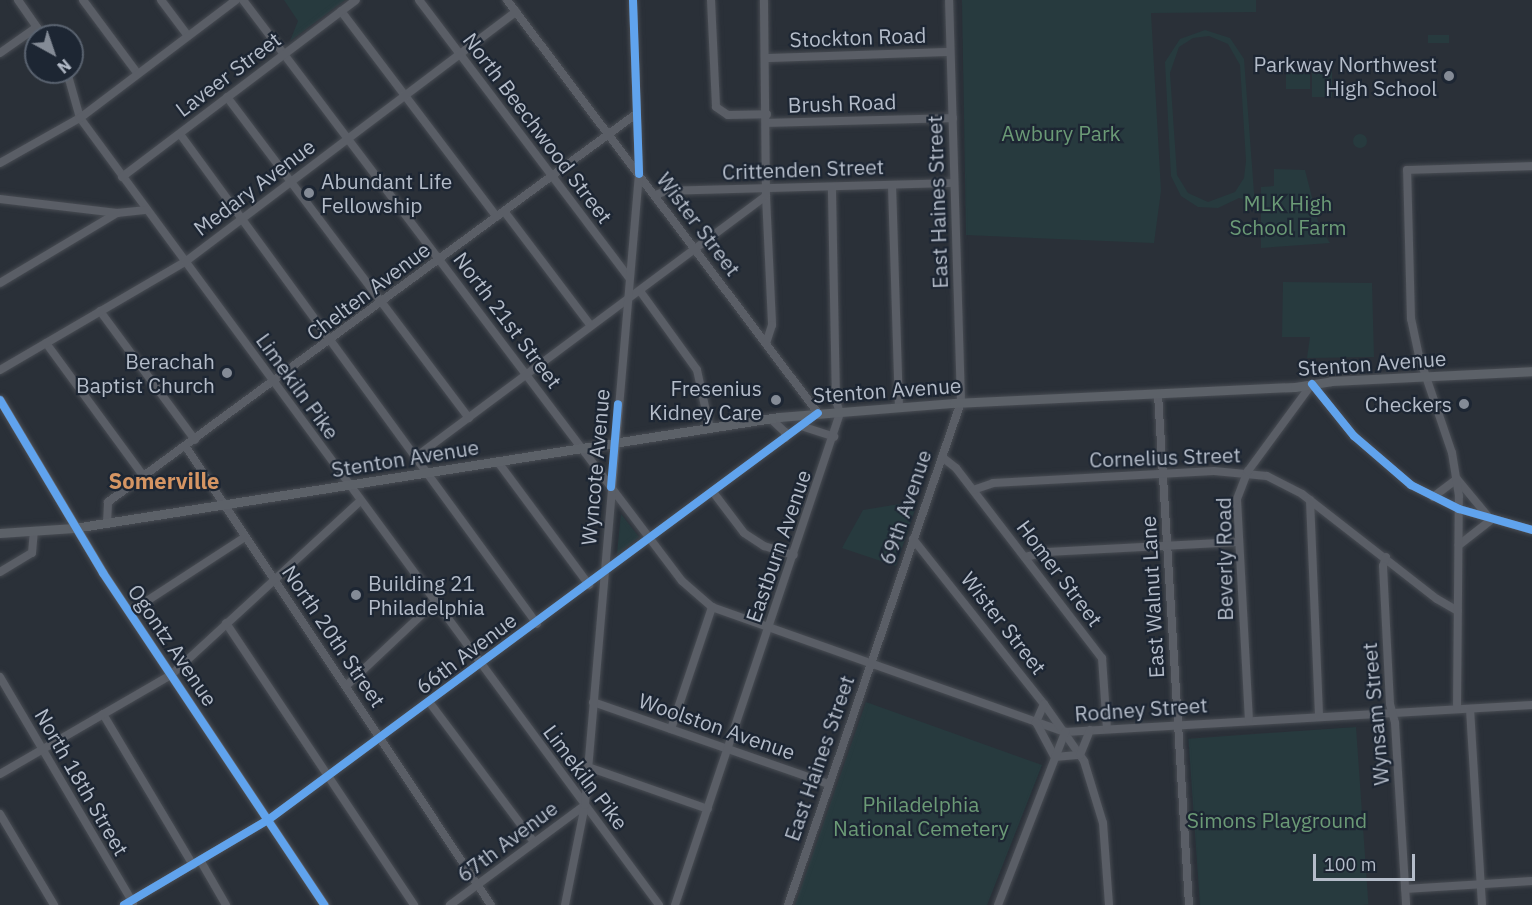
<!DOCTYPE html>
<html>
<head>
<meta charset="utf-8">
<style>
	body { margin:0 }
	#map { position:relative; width:1532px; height:905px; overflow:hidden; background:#2a3038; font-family:"IBM Plex Sans",sans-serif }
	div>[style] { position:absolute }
	.green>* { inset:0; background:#273a3e; transform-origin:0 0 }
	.round { border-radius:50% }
	.roads { filter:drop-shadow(0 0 2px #484c53) drop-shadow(0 0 2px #484c53) }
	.minor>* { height:8px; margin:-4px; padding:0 4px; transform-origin:4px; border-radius:4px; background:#5a5e66 }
	.major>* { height:9px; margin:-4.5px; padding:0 4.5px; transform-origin:4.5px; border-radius:4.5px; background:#5c6168 }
	.cycleway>* { height:8px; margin:-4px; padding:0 4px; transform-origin:4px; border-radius:4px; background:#60a3ed }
	.dots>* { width:16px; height:16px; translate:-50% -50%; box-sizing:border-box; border:3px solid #1d2633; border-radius:50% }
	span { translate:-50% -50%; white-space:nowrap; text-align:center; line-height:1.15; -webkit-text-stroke:4.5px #1d2633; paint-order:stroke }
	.street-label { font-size:21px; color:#b4bcc9 }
	.poi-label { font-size:21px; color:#b4bcc9 }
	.right { translate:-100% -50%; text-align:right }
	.left { translate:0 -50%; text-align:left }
	.park-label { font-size:21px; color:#6b9a76 }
	.neighbourhood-label { font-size:22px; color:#d59563; font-weight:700 }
	.north { position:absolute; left:24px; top:24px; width:60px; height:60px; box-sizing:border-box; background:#1d2633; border:2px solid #59626f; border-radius:50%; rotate:140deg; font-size:16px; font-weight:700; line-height:24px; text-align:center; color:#b4bcc9 }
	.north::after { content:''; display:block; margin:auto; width:21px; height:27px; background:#848b96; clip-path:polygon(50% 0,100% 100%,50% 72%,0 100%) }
	.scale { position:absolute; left:1313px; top:854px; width:102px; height:27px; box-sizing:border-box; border:3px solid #b4bcc9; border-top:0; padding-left:8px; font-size:18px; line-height:21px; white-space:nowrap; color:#b4bcc9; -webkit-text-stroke:4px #1d2633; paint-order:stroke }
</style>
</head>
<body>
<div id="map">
	<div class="green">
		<i style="clip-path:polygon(345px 0,290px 41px,298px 21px,284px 0)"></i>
		<i style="clip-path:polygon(962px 0,1256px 0,1256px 12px,1151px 13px,1161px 191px,1154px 243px,966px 235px)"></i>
		<i style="clip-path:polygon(evenodd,1205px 30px,1230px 38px,1244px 59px,1255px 206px,1248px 207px,1248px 200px,1239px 198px,1218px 208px,1198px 207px,1181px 196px,1171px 176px,1165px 62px,1180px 39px,1205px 30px,1209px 36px,1228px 44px,1240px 65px,1246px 161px,1244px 178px,1235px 192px,1208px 202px,1188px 193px,1177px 175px,1170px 73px,1179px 47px,1193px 38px,1209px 36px)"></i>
		<i style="left:1449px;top:35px;width:8px;height:21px;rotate:90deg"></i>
		<i style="left:1312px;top:67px;width:20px;height:30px"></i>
		<i style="left:1286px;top:73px;width:24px;height:16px"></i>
		<i class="round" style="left:1353px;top:134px;width:14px;height:14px"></i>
		<i style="clip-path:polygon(1274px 169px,1305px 170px,1319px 225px,1330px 243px,1261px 248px,1261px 187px,1274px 186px)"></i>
		<i style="clip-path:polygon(1283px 282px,1372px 283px,1374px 357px,1307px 358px,1310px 337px,1282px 337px)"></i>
		<i style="clip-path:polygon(918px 501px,896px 566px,842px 548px,863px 510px)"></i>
		<i style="clip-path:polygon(621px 514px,639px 537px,617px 554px)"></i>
		<i style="clip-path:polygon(866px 702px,1042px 765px,987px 905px,795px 905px)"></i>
		<i style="left:1356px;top:727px;width:178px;height:168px;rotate:86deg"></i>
	</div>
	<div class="roads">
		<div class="minor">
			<i style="left:18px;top:0;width:44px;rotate:55.2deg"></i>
			<i style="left:83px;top:0;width:92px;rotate:53.4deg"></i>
			<i style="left:161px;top:0;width:45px;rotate:53.1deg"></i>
			<i style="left:243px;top:0;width:728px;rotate:52.93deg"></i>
			<i style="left:682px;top:581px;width:40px;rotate:41deg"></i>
			<i style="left:712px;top:607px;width:374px;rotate:19.5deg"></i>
			<i style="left:1065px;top:732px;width:468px;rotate:-3.3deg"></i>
			<i style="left:419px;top:0;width:348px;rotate:52.9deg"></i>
			<i style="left:711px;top:0;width:107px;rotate:87.3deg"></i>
			<i style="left:716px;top:107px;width:14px;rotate:34deg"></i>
			<i style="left:728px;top:115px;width:39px;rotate:-1deg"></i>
			<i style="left:341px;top:11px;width:258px;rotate:52.9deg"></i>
			<i style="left:0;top:53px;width:45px;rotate:-35.1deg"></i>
			<i style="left:766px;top:58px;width:184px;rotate:-1.9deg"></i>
			<i style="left:67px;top:72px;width:48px;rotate:74.2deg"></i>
			<i style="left:80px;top:118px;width:977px;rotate:53.66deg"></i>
			<i style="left:227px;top:97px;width:402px;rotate:53deg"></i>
			<i style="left:767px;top:123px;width:186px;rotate:-1.5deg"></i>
			<i style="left:180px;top:134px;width:606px;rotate:53.92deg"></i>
			<i style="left:0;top:163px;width:92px;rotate:-29.4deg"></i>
			<i style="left:80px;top:118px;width:196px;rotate:-37.1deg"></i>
			<i style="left:122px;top:177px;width:293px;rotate:-37.1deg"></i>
			<i style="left:892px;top:185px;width:222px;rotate:88.2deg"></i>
			<i style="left:655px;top:195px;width:12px;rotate:-20deg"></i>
			<i style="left:666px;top:191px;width:287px;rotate:-1.6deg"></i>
			<i style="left:766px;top:196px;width:129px;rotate:87.3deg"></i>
			<i style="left:772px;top:325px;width:19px;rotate:108deg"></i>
			<i style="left:0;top:199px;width:118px;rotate:6.8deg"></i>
			<i style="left:117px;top:213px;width:30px;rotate:-6deg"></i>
			<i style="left:504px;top:211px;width:144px;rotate:52.9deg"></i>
			<i style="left:0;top:283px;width:136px;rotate:-30.9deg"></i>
			<i style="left:640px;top:291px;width:97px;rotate:54.2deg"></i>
			<i style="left:697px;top:370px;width:60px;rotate:77.6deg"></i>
			<i style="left:100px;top:311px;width:160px;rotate:53.6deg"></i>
			<i style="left:46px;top:343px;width:166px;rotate:53.8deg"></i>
			<i style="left:0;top:370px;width:214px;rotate:-30.3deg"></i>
			<i style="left:185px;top:262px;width:415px;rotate:-37.1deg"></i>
			<i style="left:1158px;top:394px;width:512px;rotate:86.53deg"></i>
			<i style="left:771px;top:419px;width:19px;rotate:43deg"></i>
			<i style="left:785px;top:432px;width:6px;rotate:90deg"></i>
			<i style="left:801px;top:426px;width:35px;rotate:18deg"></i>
			<i style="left:186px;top:447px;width:550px;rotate:56.34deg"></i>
			<i style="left:417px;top:456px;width:435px;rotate:-36.7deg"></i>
			<i style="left:766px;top:196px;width:196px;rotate:-90.6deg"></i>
			<i style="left:942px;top:457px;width:18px;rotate:38deg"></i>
			<i style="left:956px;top:468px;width:240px;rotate:52.5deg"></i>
			<i style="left:1102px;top:658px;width:71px;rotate:86deg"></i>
			<i style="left:498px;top:462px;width:153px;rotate:53.5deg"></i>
			<i style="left:973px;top:490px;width:21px;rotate:-19deg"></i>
			<i style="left:993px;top:483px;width:221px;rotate:-3.1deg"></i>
			<i style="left:1214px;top:471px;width:53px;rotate:5.4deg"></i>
			<i style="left:1267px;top:476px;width:39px;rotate:27deg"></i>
			<i style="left:1302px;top:494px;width:171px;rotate:37.9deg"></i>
			<i style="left:1437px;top:599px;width:24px;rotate:30deg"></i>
			<i style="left:713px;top:492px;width:51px;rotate:52.9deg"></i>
			<i style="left:744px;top:533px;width:24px;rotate:33deg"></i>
			<i style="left:764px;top:546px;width:31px;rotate:17deg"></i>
			<i style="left:1433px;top:497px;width:30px;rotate:-37deg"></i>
			<i style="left:1457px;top:479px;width:53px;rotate:50.3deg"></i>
			<i style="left:1491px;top:520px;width:41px;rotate:142deg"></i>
			<i style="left:1310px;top:500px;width:217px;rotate:87.6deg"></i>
			<i style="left:107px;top:523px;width:21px;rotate:-87deg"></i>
			<i style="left:108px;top:502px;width:655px;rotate:-36.31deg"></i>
			<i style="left:913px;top:539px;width:211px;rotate:51.6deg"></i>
			<i style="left:1044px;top:704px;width:70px;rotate:54.9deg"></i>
			<i style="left:1084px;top:761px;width:65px;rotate:73deg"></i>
			<i style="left:1103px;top:823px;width:82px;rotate:85.8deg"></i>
			<i style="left:1025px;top:557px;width:23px;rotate:-13deg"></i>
			<i style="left:1047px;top:552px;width:192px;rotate:-3deg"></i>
			<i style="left:1386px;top:557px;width:9px;rotate:108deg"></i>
			<i style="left:1383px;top:566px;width:138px;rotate:87.1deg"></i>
			<i style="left:1390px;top:704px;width:20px;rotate:75deg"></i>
			<i style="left:1395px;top:723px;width:182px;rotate:86.5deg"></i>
			<i style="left:0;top:572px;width:37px;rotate:-31deg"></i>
			<i style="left:32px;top:553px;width:22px;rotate:-85deg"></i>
			<i style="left:130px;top:612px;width:137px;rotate:-33.1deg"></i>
			<i style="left:226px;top:623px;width:339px;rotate:56.3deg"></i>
			<i style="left:0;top:677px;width:262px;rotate:59.5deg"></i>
			<i style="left:346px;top:686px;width:121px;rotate:-43.3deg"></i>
			<i style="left:593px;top:702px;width:250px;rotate:19.2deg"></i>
			<i style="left:430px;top:703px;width:174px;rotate:53.2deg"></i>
			<i style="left:1044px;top:704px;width:20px;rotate:114deg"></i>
			<i style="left:1036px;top:722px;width:40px;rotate:62deg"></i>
			<i style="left:1055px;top:757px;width:25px;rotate:-5deg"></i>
			<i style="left:1080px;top:755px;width:27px;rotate:-68deg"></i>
			<i style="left:1457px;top:709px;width:213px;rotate:-89.5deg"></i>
			<i style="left:1459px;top:496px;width:44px;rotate:-99.2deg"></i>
			<i style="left:1452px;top:453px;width:102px;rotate:-108.8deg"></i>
			<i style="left:1419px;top:356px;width:38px;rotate:-102deg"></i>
			<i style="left:1411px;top:319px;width:149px;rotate:-91.5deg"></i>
			<i style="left:1407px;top:170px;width:125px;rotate:-1.8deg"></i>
			<i style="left:1470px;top:709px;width:196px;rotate:86.5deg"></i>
			<i style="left:103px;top:714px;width:176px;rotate:59.2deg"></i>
			<i style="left:1249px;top:721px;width:222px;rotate:-93.1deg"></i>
			<i style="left:1237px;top:499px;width:30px;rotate:-69deg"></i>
			<i style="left:1248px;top:471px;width:108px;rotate:-53.7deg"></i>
			<i style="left:1312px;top:384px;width:67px;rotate:51.1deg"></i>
			<i style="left:1354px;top:436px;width:75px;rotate:40.7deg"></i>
			<i style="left:1411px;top:485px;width:54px;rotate:26.6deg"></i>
			<i style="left:1459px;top:509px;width:76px;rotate:16deg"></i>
			<i style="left:671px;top:729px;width:129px;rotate:-71.4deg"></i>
			<i style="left:588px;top:767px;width:127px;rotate:19.3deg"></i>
			<i style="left:0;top:774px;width:198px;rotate:-30.1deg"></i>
			<i style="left:171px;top:675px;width:257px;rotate:-42.6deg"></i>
			<i style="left:0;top:814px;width:106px;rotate:59.3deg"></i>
			<i style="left:200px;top:860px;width:52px;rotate:60deg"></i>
			<i style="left:1405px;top:889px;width:127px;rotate:-3.6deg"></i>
			<i style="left:124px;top:905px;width:167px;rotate:-30.6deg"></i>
			<i style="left:268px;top:820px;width:684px;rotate:-36.5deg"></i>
			<i style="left:818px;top:413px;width:517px;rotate:-126.98deg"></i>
			<i style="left:450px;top:905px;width:168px;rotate:-36.5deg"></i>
			<i style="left:565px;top:905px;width:102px;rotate:-78.7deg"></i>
			<i style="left:585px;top:805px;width:633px;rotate:-85.11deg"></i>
			<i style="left:639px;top:174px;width:174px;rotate:-92deg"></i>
			<i style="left:675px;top:905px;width:519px;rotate:-71.46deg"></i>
			<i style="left:840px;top:413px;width:13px;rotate:-108deg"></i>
			<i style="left:836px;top:401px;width:214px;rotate:-91.1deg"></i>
			<i style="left:788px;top:905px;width:532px;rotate:-71.02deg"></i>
			<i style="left:961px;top:402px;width:402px;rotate:-91.7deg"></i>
			<i style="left:998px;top:905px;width:186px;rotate:-68.8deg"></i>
		</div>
		<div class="major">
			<i style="left:0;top:400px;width:201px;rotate:59.2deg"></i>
			<i style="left:103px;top:573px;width:399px;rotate:56.3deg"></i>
			<i style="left:0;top:533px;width:74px;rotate:-3.9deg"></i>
			<i style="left:74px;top:528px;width:714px;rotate:-8.95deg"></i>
			<i style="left:779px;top:417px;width:176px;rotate:-4.6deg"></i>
			<i style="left:954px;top:403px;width:341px;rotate:-2.7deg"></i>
			<i style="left:1295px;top:387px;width:36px;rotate:-9deg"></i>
			<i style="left:1331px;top:381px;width:201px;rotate:-2.8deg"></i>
		</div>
	</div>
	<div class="cycleway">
		<i style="left:633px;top:0;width:174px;rotate:88deg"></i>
		<i style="left:1312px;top:384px;width:67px;rotate:51.1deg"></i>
		<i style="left:1354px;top:436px;width:75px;rotate:40.7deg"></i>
		<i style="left:1411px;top:485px;width:54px;rotate:26.6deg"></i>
		<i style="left:1459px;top:509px;width:76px;rotate:16deg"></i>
		<i style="left:0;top:400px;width:201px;rotate:59.2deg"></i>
		<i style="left:103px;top:573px;width:399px;rotate:56.3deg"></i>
		<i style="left:611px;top:487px;width:83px;rotate:-85.2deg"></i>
		<i style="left:124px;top:905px;width:167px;rotate:-30.6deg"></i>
		<i style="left:268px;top:820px;width:684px;rotate:-36.5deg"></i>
	</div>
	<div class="dots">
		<i style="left:1449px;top:76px;background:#848b96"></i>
		<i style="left:309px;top:193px;background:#848b96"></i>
		<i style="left:227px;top:373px;background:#848b96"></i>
		<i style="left:776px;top:400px;background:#848b96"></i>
		<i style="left:1464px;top:404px;background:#848b96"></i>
		<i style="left:356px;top:595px;background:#848b96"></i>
	</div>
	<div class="street-label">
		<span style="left:858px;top:37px;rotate:-2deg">Stockton Road</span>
		<span style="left:228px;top:74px;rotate:-37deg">Laveer Street</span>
		<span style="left:842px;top:103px;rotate:-2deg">Brush Road</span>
		<span style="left:538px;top:128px;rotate:53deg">North Beechwood Street</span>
		<span style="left:803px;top:169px;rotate:-2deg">Crittenden Street</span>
		<span style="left:254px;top:187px;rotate:-37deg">Medary Avenue</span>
		<span style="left:937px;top:202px;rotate:-92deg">East Haines Street</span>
		<span style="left:699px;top:224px;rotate:53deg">Wister Street</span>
		<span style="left:368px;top:291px;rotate:-37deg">Chelten Avenue</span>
		<span style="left:508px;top:320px;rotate:53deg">North 21st Street</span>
		<span style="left:1372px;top:363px;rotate:-4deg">Stenton Avenue</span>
		<span style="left:298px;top:386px;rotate:54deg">Limekiln Pike</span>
		<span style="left:887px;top:390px;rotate:-4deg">Stenton Avenue</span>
		<span style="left:1165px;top:457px;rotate:-2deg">Cornelius Street</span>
		<span style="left:405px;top:458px;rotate:-9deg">Stenton Avenue</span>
		<span style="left:595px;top:467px;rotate:-85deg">Wyncote Avenue</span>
		<span style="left:905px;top:507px;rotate:-71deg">69th Avenue</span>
		<span style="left:778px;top:546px;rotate:-71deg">Eastburn Avenue</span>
		<span style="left:1224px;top:559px;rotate:-91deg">Beverly Road</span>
		<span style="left:1060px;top:573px;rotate:53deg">Homer Street</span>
		<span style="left:1152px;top:597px;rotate:-93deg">East Walnut Lane</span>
		<span style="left:1004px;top:623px;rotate:52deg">Wister Street</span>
		<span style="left:334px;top:636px;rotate:56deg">North 20th Street</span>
		<span style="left:173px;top:645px;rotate:56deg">Ogontz Avenue</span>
		<span style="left:466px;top:653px;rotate:-37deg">66th Avenue</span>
		<span style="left:1141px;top:709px;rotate:-4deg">Rodney Street</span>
		<span style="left:1375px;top:714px;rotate:-95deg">Wynsam Street</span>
		<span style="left:717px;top:726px;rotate:19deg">Woolston Avenue</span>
		<span style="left:819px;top:758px;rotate:-71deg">East Haines Street</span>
		<span style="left:586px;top:777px;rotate:53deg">Limekiln Pike</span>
		<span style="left:82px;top:782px;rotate:60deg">North 18th Street</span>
		<span style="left:507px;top:841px;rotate:-37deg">67th Avenue</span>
	</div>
	<div class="poi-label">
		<span class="right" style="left:1437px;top:76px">Parkway Northwest<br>High School</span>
		<span class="left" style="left:321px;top:193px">Abundant Life<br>Fellowship</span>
		<span class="right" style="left:215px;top:373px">Berachah<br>Baptist Church</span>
		<span class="right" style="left:762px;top:400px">Fresenius<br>Kidney Care</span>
		<span class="right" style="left:1452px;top:404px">Checkers</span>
		<span class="left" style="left:368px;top:595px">Building 21<br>Philadelphia</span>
	</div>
	<div class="park-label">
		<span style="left:1061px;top:133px">Awbury Park</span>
		<span style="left:1288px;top:215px">MLK High<br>School Farm</span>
		<span style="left:921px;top:816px">Philadelphia<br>National Cemetery</span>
		<span style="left:1277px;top:820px">Simons Playground</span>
	</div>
	<div class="neighbourhood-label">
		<span style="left:164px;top:481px">Somerville</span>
	</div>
	<div class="north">N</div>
	<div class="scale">100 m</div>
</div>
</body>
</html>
